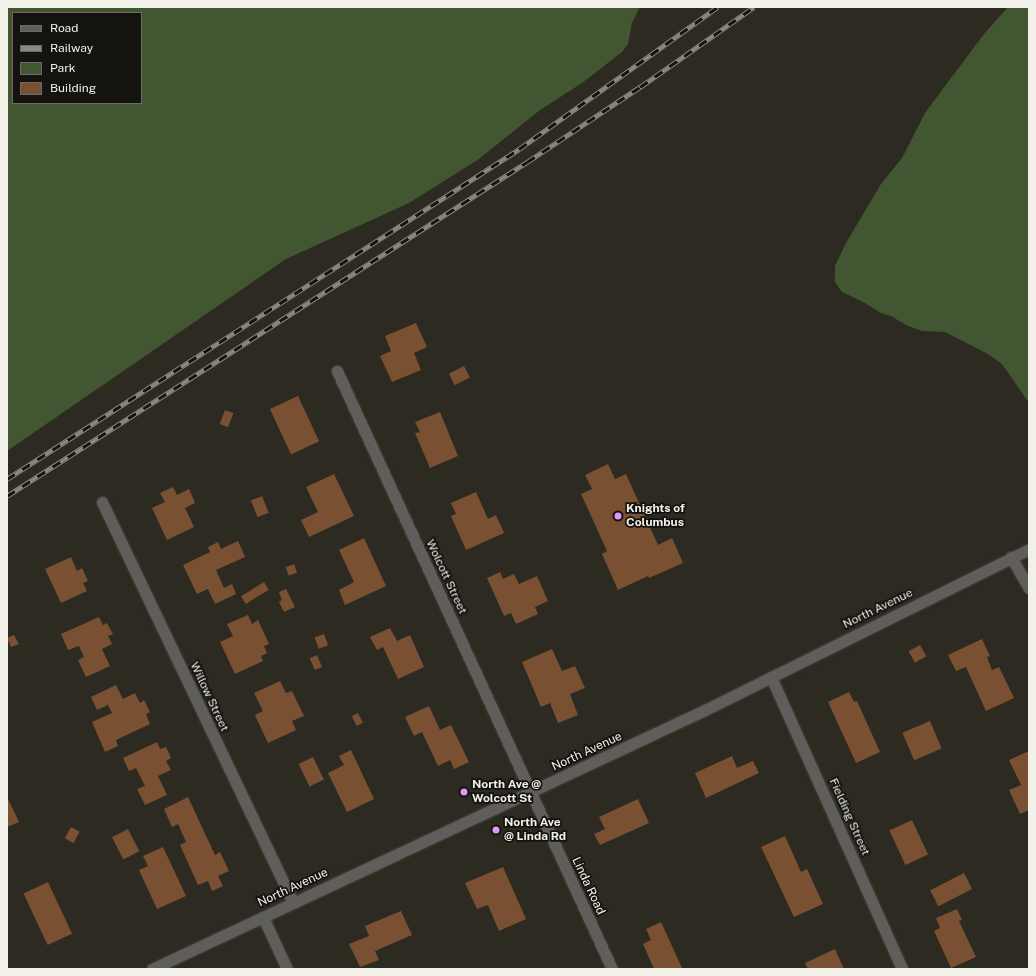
<!DOCTYPE html>
<html>
<head>
<meta charset="utf-8">
<style>
	body { margin:0 }
	#map { position:relative; width:1036px; height:976px; overflow:hidden; background:#2c2a21; font-family:"Public Sans",sans-serif }
	div>[style] { position:absolute }
	.green>* { inset:0; background:#435632 }
	.building>* { inset:0; background:#795031; transform-origin:0 0 }
	.roads { filter:drop-shadow(0 0 1px #48463d) drop-shadow(0 0 1px #48463d) }
	.minor>* { height:11px; margin:-5.5px; padding:0 5.5px; transform-origin:5.5px; border-radius:5.5px; background:#605e5a }
	.tertiary>* { height:11px; margin:-5.5px; padding:0 5.5px; transform-origin:5.5px; border-radius:5.5px; background:#605e5a }
	.rail>* { height:4.5px; margin-top:-2.25px; transform-origin:0; background:repeating-linear-gradient(90deg,#14130f 0 9px,#8a8880 0 18px); box-sizing:border-box; border-block:1px solid #8a8880 }
	.dots>* { width:11px; height:11px; translate:-50% -50%; box-sizing:border-box; border:2px solid #14130f; border-radius:50% }
	span { translate:-50% -50%; white-space:nowrap; text-align:center; line-height:1.15; -webkit-text-stroke:3.5px #14130f; paint-order:stroke }
	.poi-label { font-size:12px; color:#f1f0e9; font-weight:700 }
	.left { translate:0 -50%; text-align:left }
	.street-label { font-size:12px; color:#f1f0e9 }
	.frame { position:absolute; inset:0; border:8px solid #f1f0e9; pointer-events:none }
	.legend { position:absolute; left:12px; top:12px; width:130px; height:92px; box-sizing:border-box; background:#14130f; border:1px solid #6c6b66; margin:0; padding:5px 7px; list-style:none; font-size:12px; color:#f1f0e9 }
	.legend li { display:flex; align-items:center; gap:8px; height:20px }
	.legend b { width:20px; border:1px solid #6c6b66 }
</style>
</head>
<body>
<div id="map">
	<div class="green">
		<i style="clip-path:polygon(evenodd,7px 7px,640px 7px,632px 23px,628px 44px,622px 52px,582px 83px,540px 110px,479px 159px,409px 203px,286px 259px,7px 451px,7px 7px,13px 13px,141px 13px,141px 103px,13px 103px,13px 13px)"></i>
		<i style="clip-path:polygon(1008px 7px,1029px 7px,1029px 403px,1002px 364px,988px 354px,945px 332px,922px 331px,906px 325px,891px 316px,881px 313px,865px 303px,842px 292px,835px 282px,835px 266px,846px 243px,881px 184px,902px 158px,925px 113px,939px 94px,984px 34px)"></i>
	</div>
	<div class="building">
		<i style="clip-path:polygon(416px 323px,427px 347px,414px 353px,421px 370px,392px 382px,380px 356px,391px 351px,385px 336px)"></i>
		<i style="left:464px;top:366px;width:13px;height:17px;rotate:63deg"></i>
		<i style="left:298px;top:396px;width:50px;height:31px;rotate:65deg"></i>
		<i style="left:225px;top:410px;width:9px;height:15px;rotate:21deg"></i>
		<i style="clip-path:polygon(440px 412px,458px 456px,430px 468px,415px 433px,420px 432px,415px 422px)"></i>
		<i style="clip-path:polygon(608px 464px,615px 479px,626px 474px,658px 545px,672px 538px,683px 563px,649px 578px,648px 576px,618px 590px,602px 554px,607px 551px,581px 494px,592px 489px,585px 475px)"></i>
		<i style="clip-path:polygon(334px 474px,354px 516px,309px 537px,301px 520px,318px 512px,306px 487px)"></i>
		<i style="clip-path:polygon(173px 487px,177px 495px,189px 489px,195px 503px,185px 508px,194px 527px,167px 540px,152px 508px,165px 502px,160px 493px)"></i>
		<i style="clip-path:polygon(476px 492px,488px 519px,496px 515px,504px 533px,466px 550px,451px 516px,456px 514px,451px 503px)"></i>
		<i style="left:262px;top:496px;width:18px;height:12px;rotate:68deg"></i>
		<i style="clip-path:polygon(364px 538px,386px 586px,345px 605px,339px 590px,354px 582px,339px 550px)"></i>
		<i style="clip-path:polygon(238px 541px,245px 557px,216px 570px,224px 588px,232px 584px,236px 594px,215px 604px,208px 589px,197px 594px,183px 565px,210px 552px,208px 547px,218px 542px,221px 549px)"></i>
		<i style="clip-path:polygon(71px 557px,77px 571px,82px 568px,88px 581px,83px 583px,87px 591px,61px 603px,45px 569px)"></i>
		<i style="left:294px;top:564px;width:9px;height:9px;rotate:69deg"></i>
		<i style="clip-path:polygon(500px 572px,503px 579px,514px 574px,519px 584px,537px 576px,548px 601px,535px 607px,538px 614px,516px 624px,511px 613px,504px 616px,487px 578px)"></i>
		<i style="left:264px;top:582px;width:9px;height:27px;rotate:58deg"></i>
		<i style="clip-path:polygon(286px 589px,295px 607px,284px 612px,279px 602px,282px 600px,279px 592px)"></i>
		<i style="clip-path:polygon(248px 615px,252px 624px,258px 620px,269px 644px,264px 646px,267px 653px,261px 656px,263px 661px,235px 674px,220px 642px,233px 636px,227px 624px)"></i>
		<i style="clip-path:polygon(99px 617px,103px 625px,107px 623px,113px 634px,108px 636px,112px 644px,102px 649px,110px 666px,86px 677px,78px 660px,84px 657px,79px 646px,68px 650px,61px 634px)"></i>
		<i style="clip-path:polygon(390px 628px,397px 641px,410px 635px,424px 667px,398px 679px,383px 647px,377px 650px,370px 637px)"></i>
		<i style="left:324px;top:634px;width:12px;height:10px;rotate:70deg"></i>
		<i style="clip-path:polygon(14px 635px,19px 644px,11px 647px,7px 638px)"></i>
		<i style="clip-path:polygon(982px 639px,990px 656px,987px 657px,992px 670px,999px 667px,1014px 698px,986px 711px,966px 667px,956px 671px,948px 655px)"></i>
		<i style="left:920px;top:645px;width:13px;height:13px;rotate:61deg"></i>
		<i style="clip-path:polygon(552px 649px,562px 671px,575px 666px,585px 688px,570px 694px,578px 715px,558px 723px,550px 703px,541px 707px,522px 662px)"></i>
		<i style="left:317px;top:655px;width:13px;height:8px;rotate:67deg"></i>
		<i style="clip-path:polygon(280px 681px,286px 693px,292px 691px,304px 716px,292px 721px,296px 730px,268px 743px,255px 715px,263px 711px,254px 693px)"></i>
		<i style="clip-path:polygon(116px 685px,123px 699px,135px 693px,140px 703px,144px 700px,150px 712px,146px 714px,150px 724px,116px 740px,118px 746px,105px 752px,92px 722px,112px 713px,108px 705px,97px 710px,91px 697px)"></i>
		<i style="clip-path:polygon(849px 692px,854px 702px,857px 701px,880px 752px,856px 763px,828px 702px)"></i>
		<i style="clip-path:polygon(429px 706px,440px 730px,451px 725px,469px 762px,454px 769px,450px 760px,438px 766px,422px 732px,414px 736px,405px 717px)"></i>
		<i style="left:358px;top:713px;width:11px;height:7px;rotate:63deg"></i>
		<i style="left:930px;top:721px;width:30px;height:30px;rotate:67deg"></i>
		<i style="clip-path:polygon(157px 742px,160px 749px,166px 747px,171px 758px,166px 761px,171px 770px,158px 776px,167px 795px,145px 805px,137px 789px,145px 786px,136px 768px,129px 771px,123px 758px)"></i>
		<i style="clip-path:polygon(351px 750px,374px 799px,347px 812px,328px 773px,344px 765px,339px 756px)"></i>
		<i style="clip-path:polygon(1029px 751px,1029px 810px,1020px 814px,1009px 790px,1021px 785px,1009px 760px)"></i>
		<i style="clip-path:polygon(732px 756px,737px 768px,753px 761px,759px 773px,706px 798px,695px 773px)"></i>
		<i style="left:313px;top:757px;width:25px;height:16px;rotate:64deg"></i>
		<i style="clip-path:polygon(7px 797px,19px 822px,7px 827px)"></i>
		<i style="clip-path:polygon(188px 797px,215px 855px,220px 852px,229px 871px,218px 876px,223px 886px,212px 891px,208px 881px,198px 885px,180px 845px,186px 842px,178px 824px,172px 827px,164px 809px)"></i>
		<i style="clip-path:polygon(638px 799px,649px 823px,600px 845px,594px 834px,605px 829px,599px 817px)"></i>
		<i style="left:912px;top:820px;width:38px;height:25px;rotate:65deg"></i>
		<i style="left:71px;top:827px;width:10px;height:13px;rotate:29deg"></i>
		<i style="left:128px;top:829px;width:25px;height:18px;rotate:63deg"></i>
		<i style="clip-path:polygon(785px 836px,801px 872px,807px 869px,823px 904px,794px 917px,761px 847px)"></i>
		<i style="clip-path:polygon(163px 847px,186px 896px,157px 909px,139px 870px,148px 866px,143px 856px)"></i>
		<i style="clip-path:polygon(503px 867px,526px 919px,499px 931px,488px 905px,477px 909px,465px 883px)"></i>
		<i style="left:964px;top:873px;width:18px;height:38px;rotate:63deg"></i>
		<i style="left:48px;top:882px;width:57px;height:27px;rotate:65deg"></i>
		<i style="clip-path:polygon(957px 909px,962px 920px,959px 921px,976px 957px,951px 968px,934px 931px,940px 928px,936px 918px)"></i>
		<i style="clip-path:polygon(401px 911px,412px 935px,375px 951px,379px 960px,360px 967px,349px 944px,369px 936px,365px 926px)"></i>
		<i style="clip-path:polygon(661px 922px,682px 968px,681px 969px,654px 969px,643px 944px,651px 940px,646px 929px)"></i>
		<i style="clip-path:polygon(835px 949px,844px 969px,808px 969px,805px 963px)"></i>
	</div>
	<div class="roads">
		<div class="minor">
			<i style="left:337px;top:371px;width:658px;rotate:65.3deg"></i>
			<i style="left:102px;top:502px;width:444px;rotate:64.5deg"></i>
			<i style="left:1011px;top:557px;width:36px;rotate:60deg"></i>
			<i style="left:771px;top:677px;width:320px;rotate:65.8deg"></i>
			<i style="left:263px;top:917px;width:57px;rotate:65.2deg"></i>
		</div>
		<div class="tertiary">
			<i style="left:152px;top:969px;width:611px;rotate:-25.1deg"></i>
			<i style="left:705px;top:710px;width:362px;rotate:-26.4deg"></i>
		</div>
	</div>
	<div class="rail">
		<i style="left:7px;top:479px;width:609px;rotate:-32.8deg"></i>
		<i style="left:519px;top:149px;width:244px;rotate:-35.6deg"></i>
		<i style="left:7px;top:496px;width:618px;rotate:-32.71deg"></i>
		<i style="left:527px;top:162px;width:136px;rotate:-33.6deg"></i>
		<i style="left:640px;top:87px;width:139px;rotate:-35.1deg"></i>
	</div>
	<div class="dots">
		<i style="left:618px;top:516px;background:#da9af6"></i>
		<i style="left:464px;top:792px;background:#da9af6"></i>
		<i style="left:496px;top:830px;background:#da9af6"></i>
	</div>
	<div class="poi-label">
		<span class="left" style="left:626px;top:516px">Knights of<br>Columbus</span>
		<span class="left" style="left:472px;top:792px">North Ave @<br>Wolcott St</span>
		<span class="left" style="left:504px;top:830px">North Ave<br>@ Linda Rd</span>
	</div>
	<div class="street-label">
		<span style="left:446px;top:577px;rotate:65deg">Wolcott Street</span>
		<span style="left:878px;top:609px;rotate:-26deg">North Avenue</span>
		<span style="left:209px;top:697px;rotate:65deg">Willow Street</span>
		<span style="left:587px;top:752px;rotate:-25deg">North Avenue</span>
		<span style="left:849px;top:817px;rotate:66deg">Fielding Street</span>
		<span style="left:588px;top:886px;rotate:65deg">Linda Road</span>
		<span style="left:293px;top:888px;rotate:-25deg">North Avenue</span>
	</div>
	<div class="frame"></div>
	<ul class="legend">
	<li><b style="height:5px;background:#605e5a"></b>Road</li>
	<li><b style="height:5px;background:#8a8880"></b>Railway</li>
	<li><b style="height:11px;background:#435632"></b>Park</li>
	<li><b style="height:11px;background:#795031"></b>Building</li>
	</ul>
</div>
</body>
</html>
